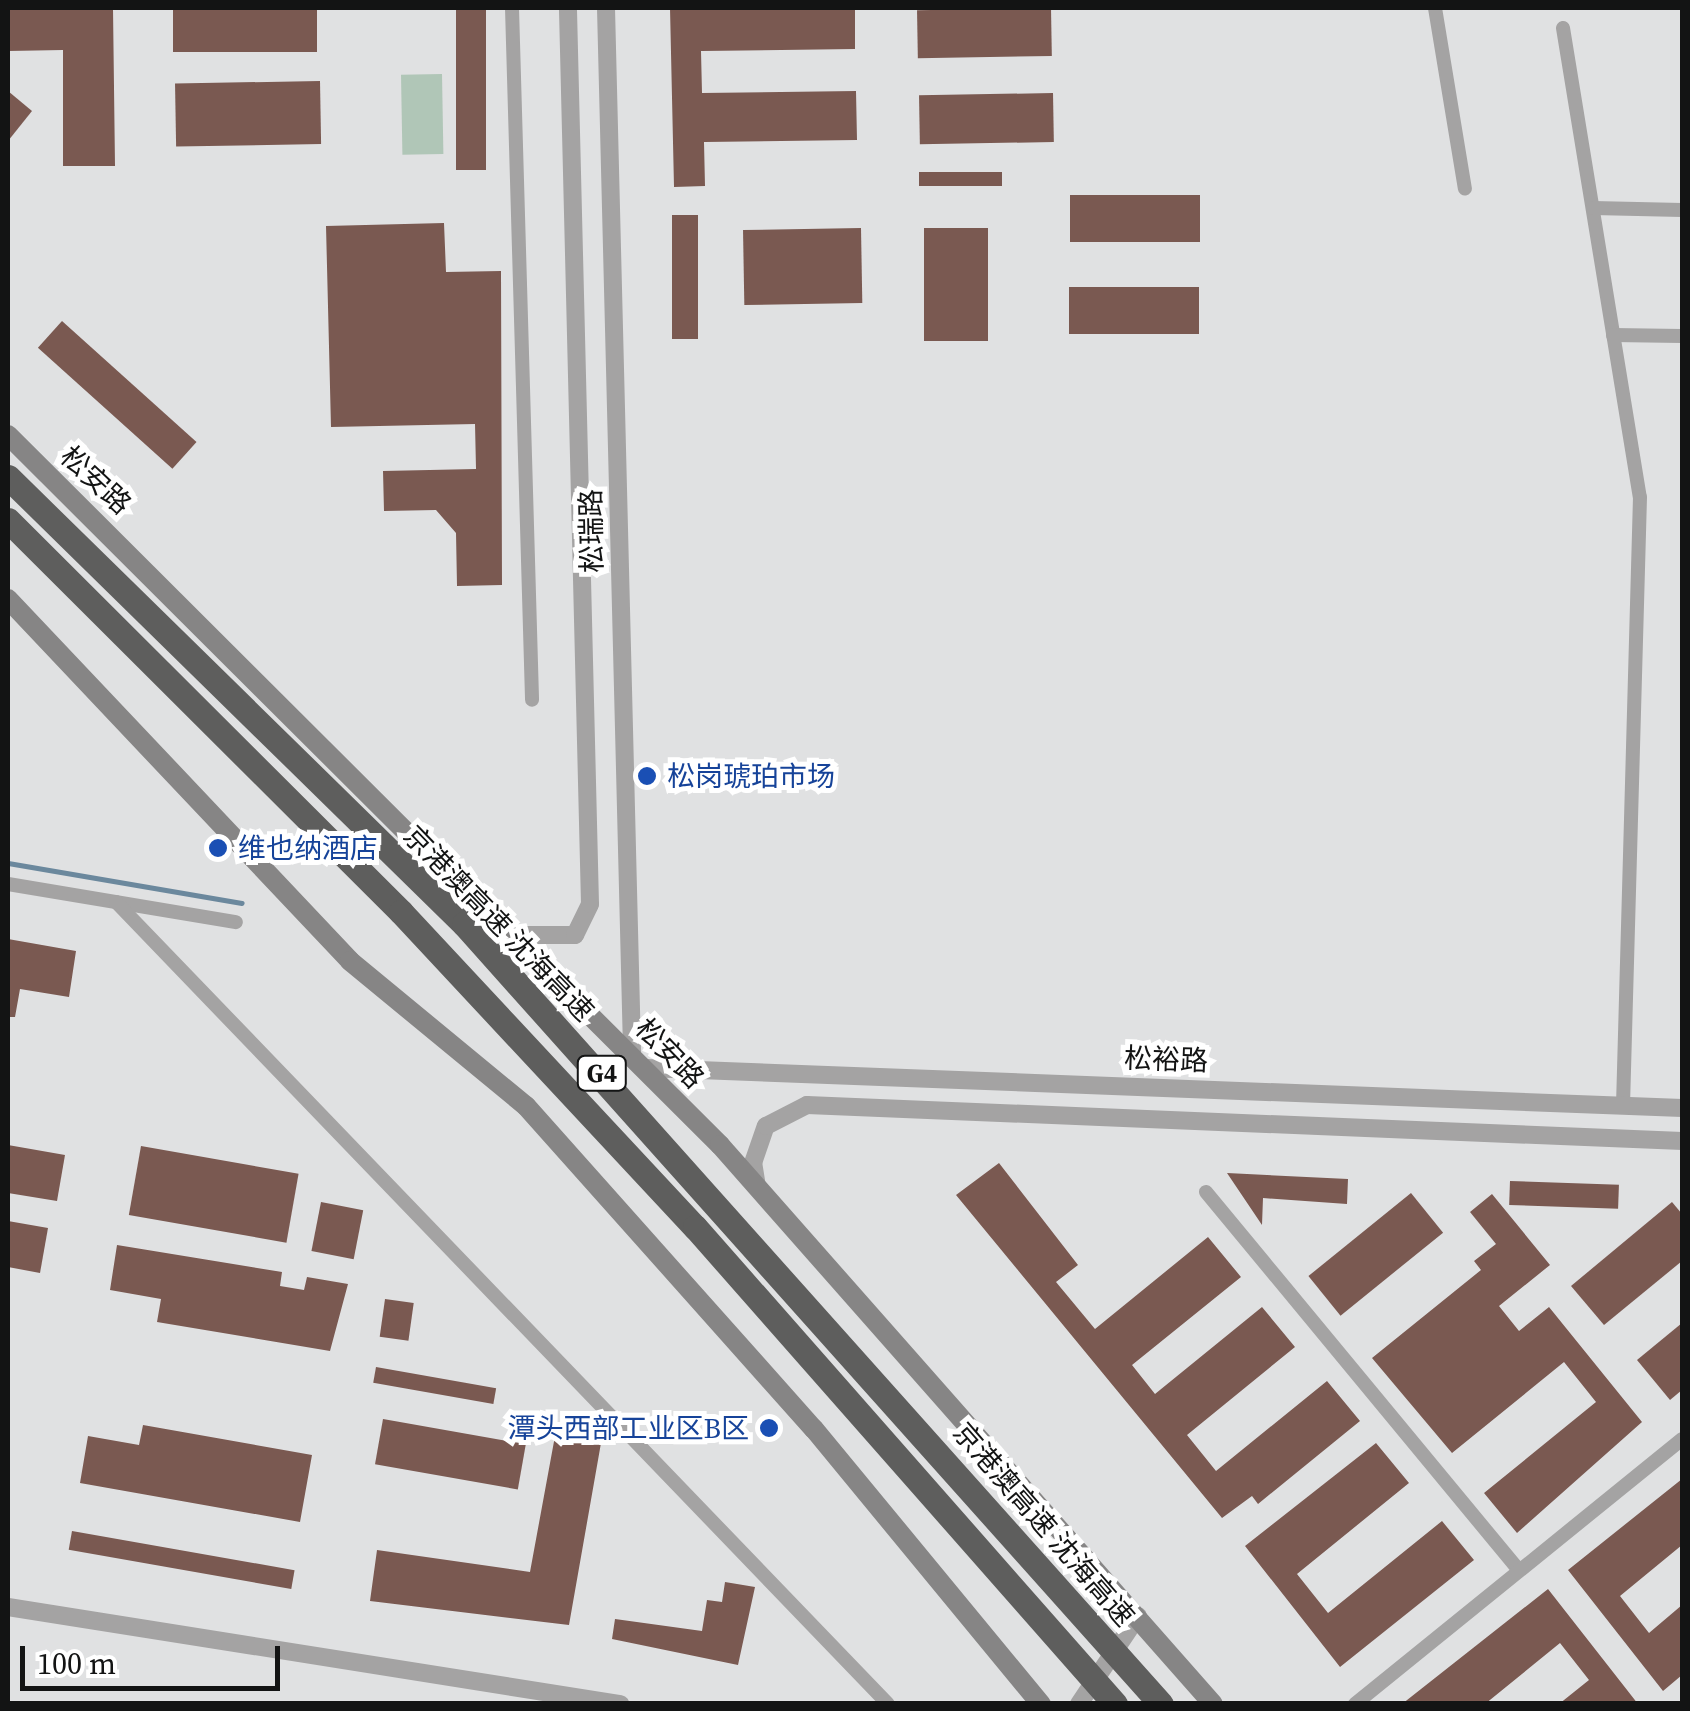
<!DOCTYPE html>
<html>
<head>
<meta charset="utf-8">
<style>
	body { margin:0 }
	#map { position:relative; width:1690px; height:1711px; overflow:hidden; background:#e0e1e2; font-family:"Source Serif 4","Noto Sans SC",serif }
	div>[style] { position:absolute }
	.green>* { inset:0; background:#b0c6b7; transform-origin:0 0 }
	.stream>* { height:5px; margin:-2.5px; padding:0 2.5px; transform-origin:2.5px; border-radius:2.5px; background:#6b889d }
	.building>* { inset:0; background:#7a5951; transform-origin:0 0 }
	.minor>* { height:14px; margin:-7px; padding:0 7px; transform-origin:7px; border-radius:7px; background:#a4a3a3 }
	.tertiary>* { height:18px; margin:-9px; padding:0 9px; transform-origin:9px; border-radius:9px; background:#a4a3a3 }
	.secondary>* { height:20px; margin:-10px; padding:0 10px; transform-origin:10px; border-radius:10px; background:#868585 }
	.motorway-bridge>* { height:25px; margin:-12.5px; padding:0 12.5px; transform-origin:12.5px; border-radius:12.5px; background:#5e5e5d }
	.dots>* { width:28px; height:28px; translate:-50% -50%; box-sizing:border-box; border:5px solid #fff; border-radius:50% }
	span { translate:-50% -50%; white-space:nowrap; text-align:center; line-height:1.15; -webkit-text-stroke:10px #fff; paint-order:stroke }
	.shield-label span { padding:2px 8px; background:#fff; border:2px solid; border-radius:8px; -webkit-text-stroke-width:0 }
	.shield-label { font-size:25px; color:#131414; font-weight:700 }
	.street-label { font-size:28px; color:#131414 }
	.transit-label { font-size:28px; color:#164399 }
	.left { translate:0 -50%; text-align:left }
	.right { translate:-100% -50%; text-align:right }
	.frame { position:absolute; inset:0; border:10px solid #131414; pointer-events:none }
	.scale { position:absolute; left:20px; top:1646px; width:260px; height:45px; box-sizing:border-box; border:5px solid #131414; border-top:0; padding-left:12px; font-size:30px; line-height:35px; white-space:nowrap; color:#131414; -webkit-text-stroke:8px #fff; paint-order:stroke }
</style>
</head>
<body>
<div id="map">
	<div class="green">
		<i style="left:442px;top:74px;width:80px;height:41px;rotate:89deg"></i>
	</div>
	<div class="stream">
		<i style="left:8px;top:863px;width:237px;rotate:9.7deg"></i>
	</div>
	<div class="building">
		<i style="clip-path:polygon(8px 8px,113px 8px,115px 166px,63px 166px,63px 50px,8px 51px)"></i>
		<i style="left:173px;top:8px;width:144px;height:44px"></i>
		<i style="left:456px;top:8px;width:30px;height:162px"></i>
		<i style="clip-path:polygon(670px 8px,855px 8px,855px 49px,701px 51px,702px 93px,856px 91px,857px 140px,704px 142px,705px 186px,674px 187px)"></i>
		<i style="left:1051px;top:8px;width:48px;height:134px;rotate:89deg"></i>
		<i style="left:320px;top:81px;width:63px;height:145px;rotate:89deg"></i>
		<i style="clip-path:polygon(8px 91px,32px 111px,8px 141px)"></i>
		<i style="left:1053px;top:93px;width:49px;height:134px;rotate:89deg"></i>
		<i style="left:919px;top:172px;width:83px;height:14px"></i>
		<i style="left:1070px;top:195px;width:130px;height:47px"></i>
		<i style="left:672px;top:215px;width:26px;height:124px"></i>
		<i style="clip-path:polygon(444px 223px,446px 272px,501px 271px,502px 585px,457px 586px,456px 533px,436px 510px,384px 511px,383px 471px,476px 469px,475px 424px,331px 427px,326px 226px)"></i>
		<i style="left:861px;top:228px;width:75px;height:118px;rotate:89deg"></i>
		<i style="left:924px;top:228px;width:64px;height:113px"></i>
		<i style="left:1069px;top:287px;width:130px;height:47px"></i>
		<i style="left:62px;top:321px;width:181px;height:36px;rotate:42deg"></i>
		<i style="clip-path:polygon(8px 939px,76px 951px,69px 997px,20px 989px,15px 1017px,8px 1017px)"></i>
		<i style="clip-path:polygon(8px 1145px,65px 1155px,57px 1201px,8px 1193px)"></i>
		<i style="left:141px;top:1146px;width:160px;height:70px;rotate:10deg"></i>
		<i style="clip-path:polygon(999px 1163px,1078px 1265px,1056px 1282px,1095px 1329px,1208px 1237px,1241px 1277px,1132px 1365px,1155px 1394px,1262px 1307px,1295px 1347px,1187px 1435px,1216px 1471px,1327px 1381px,1360px 1421px,1258px 1504px,1252px 1496px,1222px 1518px,956px 1195px)"></i>
		<i style="clip-path:polygon(1227px 1173px,1348px 1179px,1347px 1204px,1263px 1198px,1262px 1225px)"></i>
		<i style="left:1510px;top:1181px;width:109px;height:24px;rotate:2deg"></i>
		<i style="left:1411px;top:1193px;width:51px;height:132px;rotate:51deg"></i>
		<i style="clip-path:polygon(1492px 1194px,1550px 1265px,1499px 1306px,1519px 1331px,1549px 1307px,1642px 1422px,1517px 1533px,1484px 1493px,1596px 1402px,1564px 1362px,1452px 1453px,1372px 1358px,1481px 1270px,1474px 1261px,1496px 1244px,1470px 1212px)"></i>
		<i style="left:321px;top:1202px;width:43px;height:50px;rotate:11deg"></i>
		<i style="clip-path:polygon(1672px 1202px,1682px 1214px,1682px 1261px,1604px 1325px,1571px 1286px)"></i>
		<i style="clip-path:polygon(8px 1221px,48px 1228px,40px 1273px,8px 1267px)"></i>
		<i style="clip-path:polygon(117px 1245px,282px 1272px,280px 1286px,304px 1290px,307px 1277px,348px 1284px,330px 1351px,157px 1322px,161px 1299px,110px 1290px)"></i>
		<i style="left:385px;top:1299px;width:29px;height:38px;rotate:8deg"></i>
		<i style="clip-path:polygon(1682px 1323px,1682px 1390px,1670px 1400px,1637px 1360px)"></i>
		<i style="left:376px;top:1367px;width:122px;height:16px;rotate:10deg"></i>
		<i style="left:383px;top:1419px;width:145px;height:46px;rotate:10deg"></i>
		<i style="clip-path:polygon(143px 1425px,312px 1455px,300px 1522px,80px 1483px,88px 1436px,139px 1445px)"></i>
		<i style="clip-path:polygon(555px 1436px,601px 1443px,569px 1625px,370px 1601px,377px 1550px,530px 1572px)"></i>
		<i style="clip-path:polygon(1376px 1443px,1409px 1483px,1297px 1574px,1328px 1613px,1442px 1521px,1474px 1560px,1340px 1667px,1245px 1546px)"></i>
		<i style="clip-path:polygon(1682px 1479px,1682px 1545px,1620px 1596px,1649px 1633px,1682px 1605px,1682px 1675px,1663px 1691px,1568px 1570px)"></i>
		<i style="left:72px;top:1531px;width:226px;height:19px;rotate:10deg"></i>
		<i style="clip-path:polygon(725px 1582px,755px 1587px,738px 1665px,612px 1639px,615px 1619px,702px 1631px,707px 1600px,722px 1602px)"></i>
		<i style="clip-path:polygon(1548px 1589px,1638px 1704px,1559px 1704px,1589px 1680px,1560px 1643px,1485px 1704px,1402px 1704px)"></i>
	</div>
	<div class="minor">
		<i style="left:512px;top:8px;width:692px;rotate:88.34deg"></i>
		<i style="left:1435px;top:8px;width:183px;rotate:80.6deg"></i>
		<i style="left:1563px;top:28px;width:475px;rotate:80.7deg"></i>
		<i style="left:1640px;top:497px;width:608px;rotate:91.6deg"></i>
		<i style="left:1593px;top:208px;width:89px;rotate:1.3deg"></i>
		<i style="left:1613px;top:335px;width:69px;rotate:0.8deg"></i>
		<i style="left:8px;top:884px;width:231px;rotate:9.5deg"></i>
		<i style="left:116px;top:902px;width:1113px;rotate:46.09deg"></i>
		<i style="left:1206px;top:1192px;width:491px;rotate:50.4deg"></i>
		<i style="left:1355px;top:1704px;width:421px;rotate:-39deg"></i>
	</div>
	<div class="tertiary">
		<i style="left:606px;top:8px;width:1044px;rotate:88.57deg"></i>
		<i style="left:516px;top:935px;width:59px"></i>
		<i style="left:575px;top:935px;width:34px;rotate:-64deg"></i>
		<i style="left:590px;top:904px;width:896px;rotate:-91.41deg"></i>
		<i style="left:646px;top:1068px;width:1037px;rotate:2.21deg"></i>
		<i style="left:757px;top:1187px;width:24px;rotate:-99deg"></i>
		<i style="left:753px;top:1163px;width:39px;rotate:-71deg"></i>
		<i style="left:766px;top:1126px;width:46px;rotate:-27.1deg"></i>
		<i style="left:807px;top:1105px;width:876px;rotate:2.36deg"></i>
		<i style="left:8px;top:1607px;width:620px;rotate:9.01deg"></i>
		<i style="left:1079px;top:1704px;width:106px;rotate:-56.2deg"></i>
	</div>
	<div class="secondary">
		<i style="left:8px;top:435px;width:1006px;rotate:44.92deg"></i>
		<i style="left:720px;top:1145px;width:745px;rotate:48.59deg"></i>
		<i style="left:8px;top:599px;width:498px;rotate:46.6deg"></i>
		<i style="left:350px;top:961px;width:228px;rotate:39.5deg"></i>
		<i style="left:526px;top:1106px;width:433px;rotate:48.3deg"></i>
		<i style="left:814px;top:1429px;width:357px;rotate:50.5deg"></i>
	</div>
	<div class="motorway-bridge">
		<i style="left:8px;top:477px;width:639px;rotate:44.43deg"></i>
		<i style="left:464px;top:924px;width:1046px;rotate:48.22deg"></i>
		<i style="left:8px;top:520px;width:555px;rotate:44.93deg"></i>
		<i style="left:401px;top:912px;width:431px;rotate:47deg"></i>
		<i style="left:695px;top:1227px;width:636px;rotate:48.64deg"></i>
	</div>
	<div class="dots">
		<i style="left:647px;top:776px;background:#1a4fb4"></i>
		<i style="left:218px;top:848px;background:#1a4fb4"></i>
		<i style="left:769px;top:1428px;background:#1a4fb4"></i>
	</div>
	<div class="shield-label">
		<span style="left:602px;top:1073px">G4</span>
	</div>
	<div class="street-label">
		<span style="left:96px;top:480px;rotate:43deg">松安路</span>
		<span style="left:591px;top:531px;rotate:-91deg">松瑞路</span>
		<span style="left:499px;top:923px;rotate:46deg">京港澳高速 沈海高速</span>
		<span style="left:670px;top:1053px;rotate:46deg">松安路</span>
		<span style="left:1166px;top:1059px;rotate:2deg">松裕路</span>
		<span style="left:1044px;top:1524px;rotate:49deg">京港澳高速 沈海高速</span>
	</div>
	<div class="transit-label">
		<span class="left" style="left:667px;top:776px">松岗琥珀市场</span>
		<span class="left" style="left:238px;top:848px">维也纳酒店</span>
		<span class="right" style="left:749px;top:1428px">潭头西部工业区B区</span>
	</div>
	<div class="frame"></div>
	<div class="scale">100 m</div>
</div>
</body>
</html>
